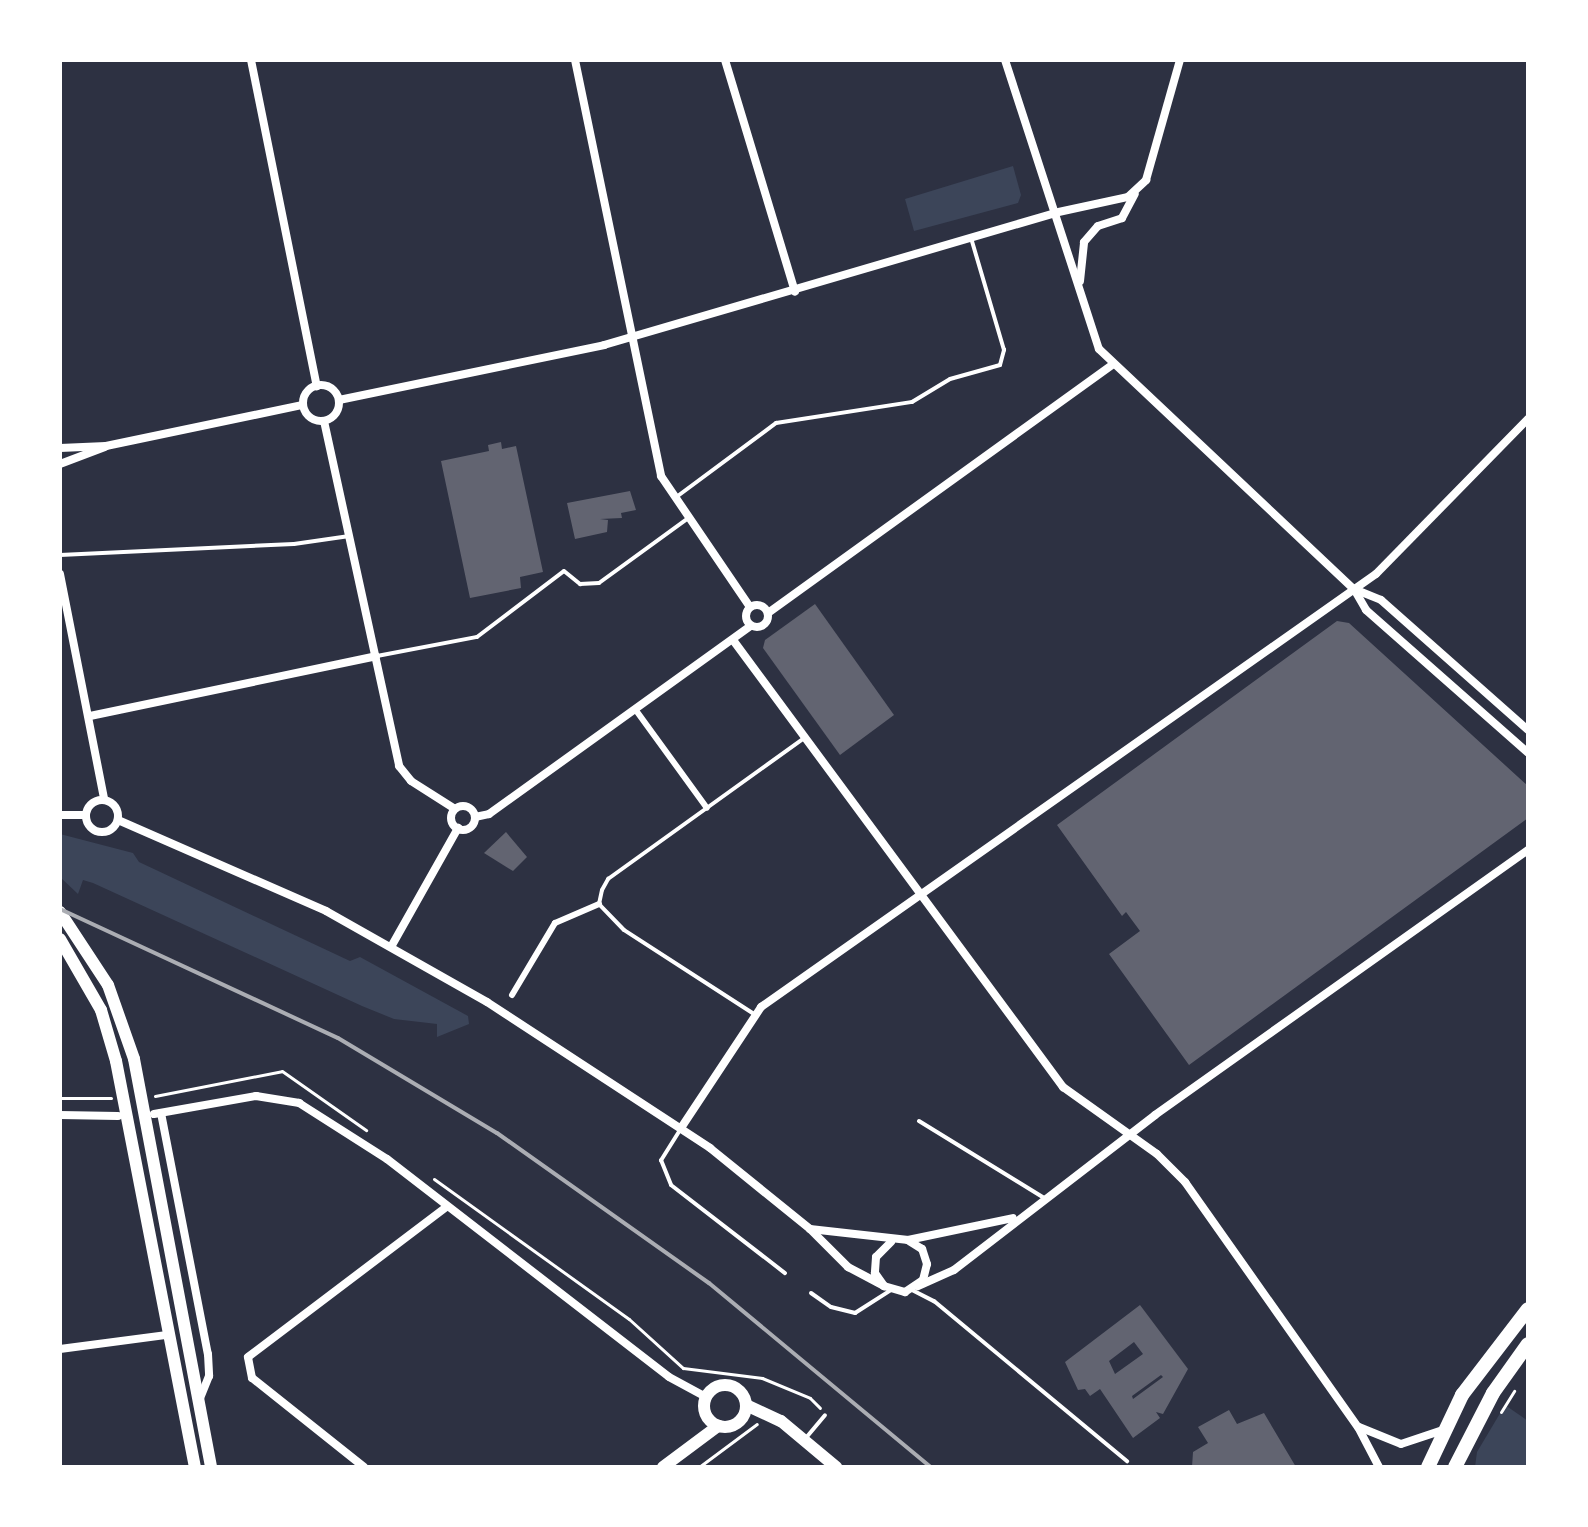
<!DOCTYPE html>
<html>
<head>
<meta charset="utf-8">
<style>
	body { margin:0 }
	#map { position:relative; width:1588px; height:1527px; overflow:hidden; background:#2d3142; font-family:"PT Serif",serif }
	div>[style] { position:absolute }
	.green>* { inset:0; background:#3c4559 }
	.building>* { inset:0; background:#626471 }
	.path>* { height:3px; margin:-1.5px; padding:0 1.5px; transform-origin:1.5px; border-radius:1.5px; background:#fff }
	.service>* { height:4px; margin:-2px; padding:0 2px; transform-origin:2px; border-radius:2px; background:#fff }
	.pedestrian>* { height:6px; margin:-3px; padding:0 3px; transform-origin:3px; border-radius:3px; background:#fff }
	.minor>* { height:8px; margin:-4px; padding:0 4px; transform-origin:4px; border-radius:4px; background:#fff }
	.minor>.ring { margin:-4px; padding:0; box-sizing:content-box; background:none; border:8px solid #fff; border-radius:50% }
	.secondary>* { height:12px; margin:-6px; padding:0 6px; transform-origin:6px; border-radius:6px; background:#fff }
	.secondary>.ring { margin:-6px; padding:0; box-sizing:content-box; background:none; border:12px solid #fff; border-radius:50% }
	.primary>* { height:14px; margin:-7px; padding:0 7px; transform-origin:7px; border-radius:7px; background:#fff }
	.rail>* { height:4px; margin:-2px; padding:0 2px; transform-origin:2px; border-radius:2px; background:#abadb3 }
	span { translate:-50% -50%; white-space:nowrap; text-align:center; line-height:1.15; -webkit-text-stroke:6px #fff; paint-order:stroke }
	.frame { position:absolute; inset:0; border:62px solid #fff; pointer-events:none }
</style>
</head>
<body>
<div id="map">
	<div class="green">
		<i style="clip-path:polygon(1013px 166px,1021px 195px,1018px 203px,914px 231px,905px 199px)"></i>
		<i style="clip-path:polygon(60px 834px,133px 853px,139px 862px,350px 961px,360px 957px,468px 1016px,469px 1024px,437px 1037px,437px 1024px,394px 1019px,362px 1006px,93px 883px,83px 880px,78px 894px,60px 877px)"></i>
		<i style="clip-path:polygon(1505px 1405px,1528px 1421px,1528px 1467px,1475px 1467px,1477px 1452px)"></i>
	</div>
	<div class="building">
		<i style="clip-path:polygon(501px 442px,502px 449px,516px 446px,543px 572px,520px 577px,521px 588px,470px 598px,441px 461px,489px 451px,488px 445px)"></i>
		<i style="clip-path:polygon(630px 491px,636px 510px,621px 513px,622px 518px,600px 519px,608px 520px,607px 532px,575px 539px,567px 503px)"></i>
		<i style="clip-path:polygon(815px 604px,894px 715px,840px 755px,763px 648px,765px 640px)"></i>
		<i style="clip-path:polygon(1337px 621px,1349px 623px,1528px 786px,1528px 818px,1189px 1065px,1109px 954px,1140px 931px,1126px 912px,1122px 916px,1057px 825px)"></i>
		<i style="clip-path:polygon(506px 832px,527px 857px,513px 871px,484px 853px)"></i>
		<i style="clip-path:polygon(evenodd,1140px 1305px,1188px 1369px,1163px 1414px,1156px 1412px,1160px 1418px,1133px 1438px,1100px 1389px,1090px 1396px,1085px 1389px,1078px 1390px,1065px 1362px,1140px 1305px,1134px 1342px,1143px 1354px,1115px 1374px,1109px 1361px,1134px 1342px,1140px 1305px,1161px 1375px,1163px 1377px,1133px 1399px,1132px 1396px,1161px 1375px)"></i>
		<i style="clip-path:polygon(1229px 1410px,1237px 1424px,1264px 1413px,1296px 1467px,1192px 1467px,1193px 1452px,1208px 1443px,1198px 1427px)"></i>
	</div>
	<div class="path">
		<i style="left:155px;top:1096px;width:129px;rotate:-11.1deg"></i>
		<i style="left:282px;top:1071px;width:103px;rotate:35.1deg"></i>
		<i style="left:60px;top:1098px;width:51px"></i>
		<i style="left:434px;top:1179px;width:240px;rotate:35.7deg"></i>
		<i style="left:629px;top:1319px;width:73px;rotate:42.2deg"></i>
		<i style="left:683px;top:1368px;width:80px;rotate:7.2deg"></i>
		<i style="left:762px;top:1378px;width:52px;rotate:22.6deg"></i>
		<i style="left:810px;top:1398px;width:14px;rotate:45deg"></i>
		<i style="left:1501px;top:1412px;width:25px;rotate:-58deg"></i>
		<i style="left:699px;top:1467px;width:72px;rotate:-36.6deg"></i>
	</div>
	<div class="service">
		<i style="left:675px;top:498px;width:126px;rotate:-36.6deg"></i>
		<i style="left:776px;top:423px;width:138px;rotate:-8.8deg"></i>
		<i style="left:912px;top:402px;width:44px;rotate:-31.2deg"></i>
		<i style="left:950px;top:379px;width:52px;rotate:-15.6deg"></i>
		<i style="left:1000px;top:365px;width:16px;rotate:-75deg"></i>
		<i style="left:1004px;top:350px;width:117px;rotate:-106.4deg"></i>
		<i style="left:60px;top:555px;width:234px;rotate:-2.7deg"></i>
		<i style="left:294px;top:544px;width:56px;rotate:-8.3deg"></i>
		<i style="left:377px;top:656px;width:102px;rotate:-10.8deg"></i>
		<i style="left:477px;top:637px;width:109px;rotate:-37.2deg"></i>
		<i style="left:564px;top:571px;width:21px;rotate:39deg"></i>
		<i style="left:580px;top:584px;width:19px;rotate:-3deg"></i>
		<i style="left:599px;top:583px;width:109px;rotate:-36deg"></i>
		<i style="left:754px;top:1014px;width:155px;rotate:-147.1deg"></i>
		<i style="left:624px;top:930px;width:36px;rotate:-134deg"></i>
		<i style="left:599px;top:904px;width:14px;rotate:-78deg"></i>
		<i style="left:602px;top:890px;width:13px;rotate:-61deg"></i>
		<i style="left:608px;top:879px;width:241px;rotate:-35.7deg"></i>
		<i style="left:919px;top:1121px;width:147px;rotate:31.6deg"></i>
		<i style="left:680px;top:1130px;width:36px;rotate:122deg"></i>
		<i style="left:661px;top:1160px;width:27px;rotate:68deg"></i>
		<i style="left:671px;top:1185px;width:144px;rotate:37.7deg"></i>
		<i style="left:912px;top:1290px;width:25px;rotate:27deg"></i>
		<i style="left:934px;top:1301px;width:251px;rotate:39.7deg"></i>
		<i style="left:811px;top:1293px;width:24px;rotate:35deg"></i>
		<i style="left:831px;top:1307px;width:25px;rotate:14deg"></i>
		<i style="left:855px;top:1313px;width:43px;rotate:-32.6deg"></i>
		<i style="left:805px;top:1439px;width:31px;rotate:-50deg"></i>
	</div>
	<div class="pedestrian">
		<i style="left:635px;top:709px;width:122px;rotate:54deg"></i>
		<i style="left:512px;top:995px;width:84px;rotate:-59.2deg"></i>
		<i style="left:555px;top:923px;width:48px;rotate:-23.4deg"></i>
	</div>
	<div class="minor">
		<i style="left:251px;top:60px;width:333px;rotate:78.6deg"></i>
		<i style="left:575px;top:60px;width:425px;rotate:78.3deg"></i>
		<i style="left:661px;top:476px;width:158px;rotate:55.8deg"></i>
		<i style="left:725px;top:60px;width:242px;rotate:73.2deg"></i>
		<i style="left:1005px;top:60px;width:304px;rotate:72deg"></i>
		<i style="left:1099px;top:349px;width:350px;rotate:43.3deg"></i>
		<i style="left:1354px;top:589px;width:24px;rotate:60deg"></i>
		<i style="left:1366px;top:610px;width:216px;rotate:41.4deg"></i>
		<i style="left:1080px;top:281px;width:39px;rotate:-84deg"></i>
		<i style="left:1084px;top:242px;width:21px;rotate:-49deg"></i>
		<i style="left:1098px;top:226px;width:25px;rotate:-18deg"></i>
		<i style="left:1122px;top:218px;width:27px;rotate:-62deg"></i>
		<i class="ring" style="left:303px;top:385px;width:28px;height:28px"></i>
		<i style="left:339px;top:400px;width:271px;rotate:-11.7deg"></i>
		<i style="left:604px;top:345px;width:469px;rotate:-16.3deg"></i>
		<i style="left:1054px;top:213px;width:76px;rotate:-12.2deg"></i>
		<i style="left:1128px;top:197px;width:25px;rotate:-43deg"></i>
		<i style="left:1146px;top:180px;width:125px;rotate:-74.2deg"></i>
		<i style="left:324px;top:421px;width:353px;rotate:77.7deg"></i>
		<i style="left:399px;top:766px;width:19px;rotate:51deg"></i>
		<i style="left:411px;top:781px;width:52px;rotate:32.5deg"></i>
		<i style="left:60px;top:448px;width:46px;rotate:-2.5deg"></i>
		<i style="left:106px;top:446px;width:201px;rotate:-11.8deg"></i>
		<i style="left:60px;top:464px;width:48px;rotate:-20.7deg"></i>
		<i style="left:60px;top:574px;width:229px;rotate:78.9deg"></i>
		<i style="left:1354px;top:589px;width:29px;rotate:22deg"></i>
		<i style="left:1381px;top:600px;width:196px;rotate:41.5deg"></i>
		<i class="ring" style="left:746px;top:605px;width:14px;height:14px"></i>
		<i style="left:768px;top:613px;width:425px;rotate:-35.8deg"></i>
		<i style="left:733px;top:640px;width:556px;rotate:53.56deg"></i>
		<i style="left:1063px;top:1087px;width:115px;rotate:35.5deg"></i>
		<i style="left:1157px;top:1154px;width:40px;rotate:45deg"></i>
		<i style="left:1185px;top:1182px;width:300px;rotate:54.8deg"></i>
		<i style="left:1358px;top:1427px;width:45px;rotate:62.3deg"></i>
		<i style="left:90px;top:716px;width:292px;rotate:-11.8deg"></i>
		<i class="ring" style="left:86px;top:800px;width:24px;height:24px"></i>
		<i class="ring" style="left:451px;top:806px;width:16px;height:16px"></i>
		<i style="left:60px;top:815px;width:26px"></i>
		<i style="left:475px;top:817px;width:14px;rotate:-12deg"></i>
		<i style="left:489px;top:814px;width:322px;rotate:-35.7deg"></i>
		<i style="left:118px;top:820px;width:227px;rotate:23.6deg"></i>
		<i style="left:326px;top:911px;width:185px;rotate:29.5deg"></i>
		<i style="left:487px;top:1002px;width:267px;rotate:33.2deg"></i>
		<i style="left:710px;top:1148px;width:129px;rotate:39deg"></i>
		<i style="left:810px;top:1229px;width:54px;rotate:45deg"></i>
		<i style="left:848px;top:1267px;width:41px;rotate:27.8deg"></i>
		<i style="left:391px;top:947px;width:137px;rotate:-60.6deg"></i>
		<i style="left:161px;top:1113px;width:246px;rotate:79deg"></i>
		<i style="left:208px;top:1354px;width:22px;rotate:87deg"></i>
		<i style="left:209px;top:1376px;width:24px;rotate:112deg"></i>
		<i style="left:154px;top:1114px;width:104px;rotate:-10deg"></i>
		<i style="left:256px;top:1096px;width:44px;rotate:9.2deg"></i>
		<i style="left:299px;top:1103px;width:104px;rotate:32.5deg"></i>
		<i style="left:387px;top:1159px;width:356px;rotate:37.7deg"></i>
		<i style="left:669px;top:1377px;width:42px;rotate:28.4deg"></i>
		<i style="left:60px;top:1115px;width:58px;rotate:1deg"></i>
		<i style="left:681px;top:1128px;width:145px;rotate:-56.5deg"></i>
		<i style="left:761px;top:1007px;width:752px;rotate:-35.15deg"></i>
		<i style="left:1376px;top:574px;width:217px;rotate:-45.6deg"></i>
		<i style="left:810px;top:1229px;width:99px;rotate:6.4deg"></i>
		<i style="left:908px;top:1240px;width:107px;rotate:-11.8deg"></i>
		<i style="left:891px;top:1242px;width:21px;rotate:135deg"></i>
		<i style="left:876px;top:1257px;width:16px;rotate:94deg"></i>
		<i style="left:875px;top:1273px;width:16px;rotate:55deg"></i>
		<i style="left:884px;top:1286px;width:22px;rotate:16deg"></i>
		<i style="left:905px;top:1292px;width:22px;rotate:-34deg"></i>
		<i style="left:923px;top:1280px;width:16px;rotate:-76deg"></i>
		<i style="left:927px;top:1264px;width:16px;rotate:-108deg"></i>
		<i style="left:922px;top:1249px;width:15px;rotate:-148deg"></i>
		<i style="left:918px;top:1286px;width:39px;rotate:-24deg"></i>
		<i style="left:954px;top:1270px;width:254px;rotate:-37.6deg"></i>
		<i style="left:1155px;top:1115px;width:458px;rotate:-35.4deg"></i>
		<i style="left:60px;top:1349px;width:108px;rotate:-7.5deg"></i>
		<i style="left:1359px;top:1427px;width:45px;rotate:22deg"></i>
		<i style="left:1401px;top:1444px;width:47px;rotate:-18.4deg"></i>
		<i style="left:364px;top:1467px;width:143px;rotate:-141.5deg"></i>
		<i style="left:252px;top:1378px;width:21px;rotate:-101deg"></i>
		<i style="left:248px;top:1357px;width:248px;rotate:-37.1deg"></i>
	</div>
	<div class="secondary">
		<i style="left:60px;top:912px;width:87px;rotate:56.7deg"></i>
		<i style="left:108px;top:985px;width:78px;rotate:70.6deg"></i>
		<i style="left:134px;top:1059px;width:415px;rotate:79.3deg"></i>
		<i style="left:60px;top:939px;width:82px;rotate:60deg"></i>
		<i style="left:101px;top:1010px;width:53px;rotate:73.6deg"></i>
		<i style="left:116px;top:1061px;width:414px;rotate:79deg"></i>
		<i class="ring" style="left:704px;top:1385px;width:30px;height:30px"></i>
		<i style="left:746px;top:1405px;width:38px;rotate:25deg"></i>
		<i style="left:781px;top:1421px;width:72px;rotate:39.9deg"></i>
		<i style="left:663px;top:1467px;width:69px;rotate:-36.7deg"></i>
	</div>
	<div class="primary">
		<i style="left:1428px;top:1467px;width:80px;rotate:-64.7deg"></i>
		<i style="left:1462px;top:1395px;width:108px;rotate:-52.5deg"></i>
		<i style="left:1455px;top:1467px;width:83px;rotate:-62.8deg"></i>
		<i style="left:1493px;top:1393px;width:60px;rotate:-54.5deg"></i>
	</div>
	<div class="rail">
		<i style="left:60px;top:909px;width:306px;rotate:24.9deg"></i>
		<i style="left:338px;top:1038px;width:185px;rotate:30.9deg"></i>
		<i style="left:497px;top:1133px;width:260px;rotate:35.3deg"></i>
		<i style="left:709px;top:1283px;width:288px;rotate:39.7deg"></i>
	</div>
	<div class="frame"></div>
</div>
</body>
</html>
